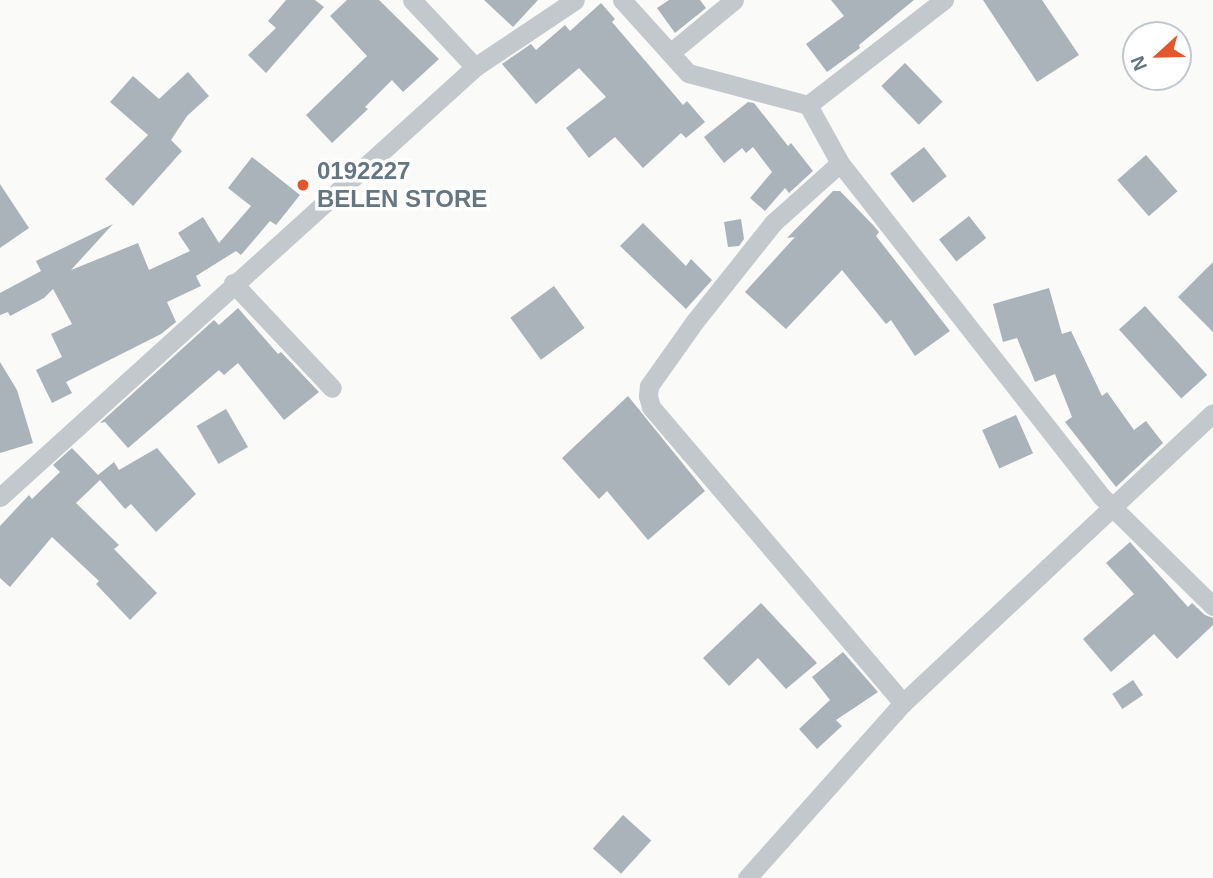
<!DOCTYPE html>
<html>
<head>
<meta charset="utf-8">
<style>
	body { margin:0 }
	#map { position:relative; width:1213px; height:878px; overflow:hidden; background:#fafaf8; font-family:Helvetica,sans-serif }
	div>[style] { position:absolute }
	.building>* { inset:0; background:#aab3b9; transform-origin:0 0 }
	.street>* { height:19px; margin:-9.5px; padding:0 9.5px; transform-origin:9.5px; border-radius:9.5px; background:#c3c8cc }
	.dots>* { width:19px; height:19px; translate:-50% -50%; box-sizing:border-box; border:4px solid #fff; border-radius:50% }
	span { translate:-50% -50%; white-space:nowrap; text-align:center; line-height:1.15; -webkit-text-stroke:7px #fff; paint-order:stroke }
	.poi-label { font-size:24px; color:#657683; font-weight:700 }
	.left { translate:0 -50%; text-align:left }
	.north { position:absolute; left:1122px; top:21px; width:70px; height:70px; box-sizing:border-box; background:#fff; border:2px solid #c1c8cd; border-radius:50%; rotate:248deg; font-size:19px; font-weight:700; line-height:28px; text-align:center; color:#657683 }
	.north::after { content:''; display:block; margin:auto; width:24px; height:32px; background:#e4572e; clip-path:polygon(50% 0,100% 100%,50% 72%,0 100%) }
</style>
</head>
<body>
<div id="map">
	<div class="building">
		<i style="clip-path:polygon(286px 0,315px 0,324px 7px,266px 73px,248px 55px,276px 28px,268px 21px)"></i>
		<i style="clip-path:polygon(347px 0,379px 0,439px 59px,403px 92px,392px 80px,365px 107px,368px 109px,332px 143px,306px 115px,367px 56px,330px 16px)"></i>
		<i style="clip-path:polygon(484px 0,538px 0,513px 27px)"></i>
		<i style="clip-path:polygon(669px 0,700px 0,706px 8px,675px 33px,657px 8px)"></i>
		<i style="clip-path:polygon(831px 0,914px 0,859px 45px,860px 48px,827px 72px,806px 44px,844px 16px)"></i>
		<i style="clip-path:polygon(983px 0,1042px 0,1079px 55px,1037px 82px)"></i>
		<i style="clip-path:polygon(601px 3px,615px 19px,612px 22px,683px 105px,687px 101px,705px 122px,686px 138px,681px 133px,643px 168px,615px 137px,589px 158px,566px 128px,606px 97px,579px 68px,536px 104px,502px 64px,531px 44px,536px 50px,565px 25px,570px 31px)"></i>
		<i style="left:905px;top:63px;width:54px;height:33px;rotate:46deg"></i>
		<i style="clip-path:polygon(188px 72px,209px 96px,187px 116px,171px 140px,182px 151px,133px 206px,105px 179px,148px 135px,110px 102px,133px 76px,159px 99px)"></i>
		<i style="clip-path:polygon(748px 102px,754px 103px,788px 146px,791px 143px,813px 171px,789px 193px,785px 188px,765px 211px,750px 198px,772px 172px,753px 147px,746px 153px,742px 148px,724px 163px,704px 137px)"></i>
		<i style="left:924px;top:147px;width:37px;height:43px;rotate:52deg"></i>
		<i style="left:1146px;top:155px;width:48px;height:38px;rotate:49deg"></i>
		<i style="clip-path:polygon(252px 157px,300px 195px,276px 225px,270px 221px,241px 255px,236px 251px,196px 276px,201px 286px,167px 302px,176px 322px,161px 334px,66px 382px,72px 393px,52px 403px,36px 370px,62px 357px,51px 334px,72px 324px,53px 289px,44px 298px,10px 316px,8px 312px,0 315px,0 293px,41px 271px,36px 261px,113px 224px,71px 270px,138px 243px,149px 270px,190px 251px,178px 233px,203px 217px,219px 243px,251px 206px,228px 188px)"></i>
		<i style="clip-path:polygon(0 184px,29px 228px,0 248px)"></i>
		<i style="clip-path:polygon(833px 191px,840px 191px,874px 226px,879px 232px,876px 236px,950px 331px,915px 356px,891px 320px,886px 324px,842px 270px,786px 329px,745px 292px,795px 237px,787px 238px)"></i>
		<i style="left:969px;top:216px;width:28px;height:38px;rotate:52deg"></i>
		<i style="clip-path:polygon(741px 219px,744px 239px,739px 246px,728px 247px,724px 222px)"></i>
		<i style="clip-path:polygon(643px 223px,686px 266px,691px 259px,712px 280px,686px 309px,620px 246px)"></i>
		<i style="clip-path:polygon(1213px 262px,1213px 332px,1178px 297px)"></i>
		<i style="left:554px;top:286px;width:52px;height:54px;rotate:54deg"></i>
		<i style="clip-path:polygon(1049px 288px,1062px 334px,1071px 331px,1102px 396px,1107px 392px,1134px 430px,1146px 421px,1163px 443px,1116px 487px,1065px 422px,1072px 417px,1055px 374px,1035px 382px,1017px 338px,1003px 342px,993px 304px)"></i>
		<i style="left:1145px;top:306px;width:93px;height:35px;rotate:48deg"></i>
		<i style="clip-path:polygon(238px 308px,278px 354px,281px 352px,319px 392px,284px 420px,238px 363px,224px 375px,219px 370px,128px 448px,105px 422px,100px 423px,214px 320px,219px 325px)"></i>
		<i style="clip-path:polygon(0 362px,17px 390px,33px 443px,0 453px)"></i>
		<i style="clip-path:polygon(628px 396px,705px 491px,648px 540px,607px 491px,599px 499px,562px 458px)"></i>
		<i style="left:226px;top:409px;width:44px;height:34px;rotate:60deg"></i>
		<i style="left:1016px;top:415px;width:42px;height:37px;rotate:66deg"></i>
		<i style="clip-path:polygon(72px 448px,98px 475px,114px 462px,119px 470px,157px 448px,196px 494px,156px 532px,131px 504px,125px 509px,100px 480px,76px 503px,119px 545px,114px 549px,157px 593px,130px 620px,96px 584px,99px 581px,52px 537px,10px 587px,0 578px,0 526px,29px 495px,32px 499px,60px 472px,53px 465px)"></i>
		<i style="clip-path:polygon(1130px 542px,1188px 607px,1192px 603px,1205px 615px,1213px 618px,1213px 625px,1177px 659px,1154px 634px,1111px 672px,1083px 639px,1134px 594px,1106px 563px)"></i>
		<i style="clip-path:polygon(761px 603px,817px 663px,786px 689px,758px 658px,729px 686px,703px 658px)"></i>
		<i style="clip-path:polygon(843px 652px,878px 692px,836px 720px,842px 726px,817px 749px,799px 729px,830px 700px,812px 677px)"></i>
		<i style="left:1133px;top:680px;width:18px;height:25px;rotate:56deg"></i>
		<i style="left:623px;top:815px;width:38px;height:45px;rotate:42deg"></i>
	</div>
	<div class="street">
		<i style="left:412px;top:0;width:92px;rotate:46.8deg"></i>
		<i style="left:622px;top:0;width:98px;rotate:47.9deg"></i>
		<i style="left:688px;top:73px;width:124px;rotate:14.9deg"></i>
		<i style="left:808px;top:105px;width:172px;rotate:-37.7deg"></i>
		<i style="left:670px;top:53px;width:83px;rotate:-39.6deg"></i>
		<i style="left:808px;top:105px;width:66px;rotate:61.1deg"></i>
		<i style="left:840px;top:163px;width:423px;rotate:51.9deg"></i>
		<i style="left:1101px;top:496px;width:157px;rotate:44.5deg"></i>
		<i style="left:840px;top:163px;width:90px;rotate:138.2deg"></i>
		<i style="left:773px;top:223px;width:125px;rotate:128.5deg"></i>
		<i style="left:695px;top:321px;width:80px;rotate:125.3deg"></i>
		<i style="left:649px;top:386px;width:10px;rotate:96deg"></i>
		<i style="left:648px;top:396px;width:11px;rotate:75deg"></i>
		<i style="left:651px;top:407px;width:389px;rotate:49.6deg"></i>
		<i style="left:903px;top:703px;width:424px;rotate:-43.1deg"></i>
		<i style="left:233px;top:283px;width:144px;rotate:46.7deg"></i>
		<i style="left:0;top:497px;width:641px;rotate:-42.15deg"></i>
		<i style="left:475px;top:67px;width:120px;rotate:-33.8deg"></i>
		<i style="left:747px;top:878px;width:234px;rotate:-48.3deg"></i>
	</div>
	<div class="dots">
		<i style="left:303px;top:185px;background:#e4572e"></i>
	</div>
	<div class="poi-label">
		<span class="left" style="left:317px;top:185px">0192227<br>BELEN STORE</span>
	</div>
	<div class="north">N</div>
</div>
</body>
</html>
